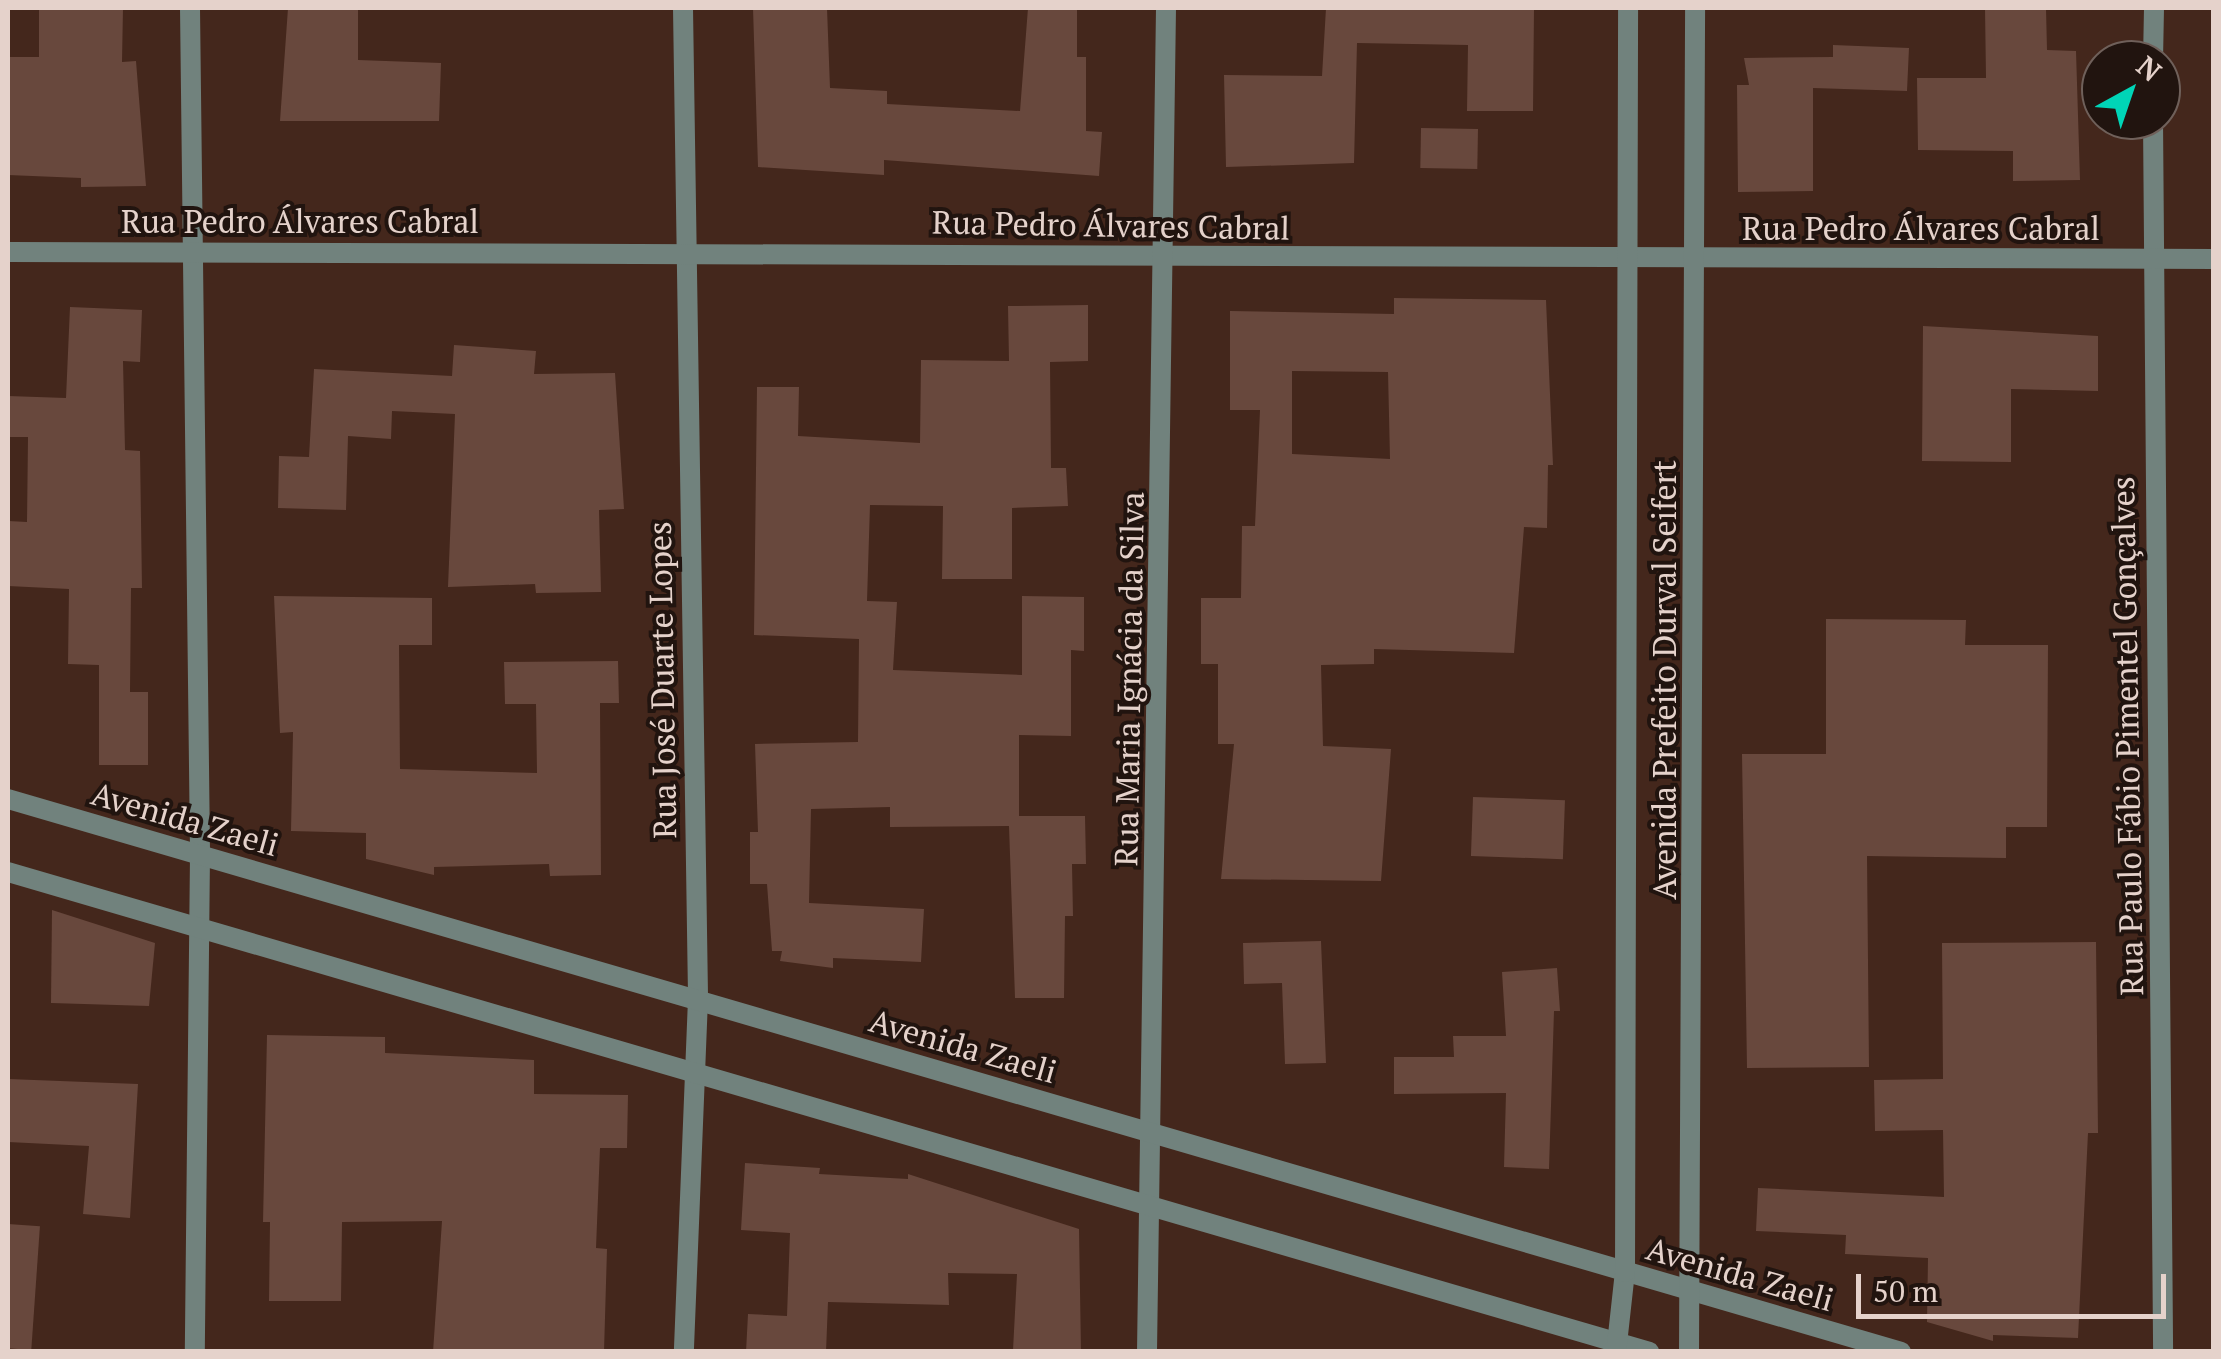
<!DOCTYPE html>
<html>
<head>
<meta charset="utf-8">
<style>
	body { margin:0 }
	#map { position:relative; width:2221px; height:1359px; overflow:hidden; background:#44271c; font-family:"PT Serif",serif }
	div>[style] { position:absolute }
	.building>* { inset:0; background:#68483d; transform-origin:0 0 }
	.minor>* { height:20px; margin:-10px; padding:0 10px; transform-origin:10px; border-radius:10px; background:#71827d }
	.tertiary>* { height:20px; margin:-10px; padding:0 10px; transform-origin:10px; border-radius:10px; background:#71827d }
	span { translate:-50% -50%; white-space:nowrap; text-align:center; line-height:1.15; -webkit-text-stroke:8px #21140f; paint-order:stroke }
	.street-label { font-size:32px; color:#e5d2cb }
	.frame { position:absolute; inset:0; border:10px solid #e5d2cb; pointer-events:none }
	.north { position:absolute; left:2081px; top:40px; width:100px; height:100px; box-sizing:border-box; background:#21140f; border:2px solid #6f605a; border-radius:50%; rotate:40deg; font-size:28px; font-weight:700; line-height:40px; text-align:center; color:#e5d2cb }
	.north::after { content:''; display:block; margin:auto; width:35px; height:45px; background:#00d5b7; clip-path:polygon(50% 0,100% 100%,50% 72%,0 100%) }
	.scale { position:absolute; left:1856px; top:1274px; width:310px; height:45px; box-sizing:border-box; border:5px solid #e5d2cb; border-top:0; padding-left:12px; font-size:30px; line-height:35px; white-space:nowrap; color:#e5d2cb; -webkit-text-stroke:8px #21140f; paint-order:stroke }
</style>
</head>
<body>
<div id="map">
	<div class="building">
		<i style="clip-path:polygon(39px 8px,123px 8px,122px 62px,136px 61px,146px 186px,81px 187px,81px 178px,8px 175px,8px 57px,39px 57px)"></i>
		<i style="clip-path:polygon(288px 8px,358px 8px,358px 60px,441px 63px,439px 121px,280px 121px)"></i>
		<i style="clip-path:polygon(753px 8px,827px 8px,830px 88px,887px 91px,887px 104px,1020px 111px,1028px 8px,1077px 8px,1077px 57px,1086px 57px,1086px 131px,1102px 132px,1099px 176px,884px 160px,884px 175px,758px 167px)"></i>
		<i style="clip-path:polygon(1326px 8px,1534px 8px,1533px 111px,1467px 111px,1468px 45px,1357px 43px,1354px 163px,1226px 167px,1224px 75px,1322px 76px)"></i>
		<i style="clip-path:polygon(1985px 8px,2046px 8px,2047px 50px,2076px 51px,2080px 180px,2013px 181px,2013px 151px,1918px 150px,1917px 78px,1986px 78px)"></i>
		<i style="clip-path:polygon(1833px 45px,1909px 48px,1907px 91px,1813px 88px,1813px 191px,1738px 192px,1737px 85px,1749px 85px,1744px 58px,1833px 57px)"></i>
		<i style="left:1421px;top:128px;width:57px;height:40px;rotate:1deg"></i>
		<i style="clip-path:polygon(evenodd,1394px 298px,1546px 300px,1553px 465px,1548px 465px,1547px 528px,1524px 527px,1514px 653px,1374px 649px,1374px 664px,1321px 665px,1323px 746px,1391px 749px,1381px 881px,1221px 879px,1234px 744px,1218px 744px,1218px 664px,1201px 664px,1201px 598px,1241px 598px,1242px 526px,1255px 526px,1260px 410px,1230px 410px,1230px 311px,1394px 314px,1394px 298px,1292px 371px,1388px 372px,1390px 459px,1292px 454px,1292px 371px)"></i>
		<i style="clip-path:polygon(1088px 305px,1088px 361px,1050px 362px,1051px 468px,1066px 468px,1068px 506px,1012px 508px,1012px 579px,942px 579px,943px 506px,870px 505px,867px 601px,897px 602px,893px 670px,1022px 675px,1022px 596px,1084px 597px,1084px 651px,1071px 650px,1071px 736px,1019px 735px,1019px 816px,1085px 816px,1086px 864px,1072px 864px,1073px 916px,1065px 916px,1064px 998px,1015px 998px,1009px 826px,890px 827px,890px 807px,811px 809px,809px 903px,924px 909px,921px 962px,833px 958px,833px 968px,780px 961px,782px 951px,772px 951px,767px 884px,750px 884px,750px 832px,758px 832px,755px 744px,858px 742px,859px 639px,754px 635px,757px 387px,799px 387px,798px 436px,920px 443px,921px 360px,1009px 361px,1008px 306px)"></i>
		<i style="clip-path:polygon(70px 307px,142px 310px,140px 362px,123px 361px,125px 450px,140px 451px,142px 588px,131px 588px,130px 692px,148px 692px,148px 765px,99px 765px,99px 665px,68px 664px,69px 589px,8px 586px,8px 521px,27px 522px,28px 437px,8px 437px,8px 396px,66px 398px)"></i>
		<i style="clip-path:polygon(1923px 326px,2098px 336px,2098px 391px,2011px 389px,2011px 462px,1922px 461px)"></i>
		<i style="clip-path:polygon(454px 345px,536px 351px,534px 374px,615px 373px,624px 509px,599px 510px,601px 592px,536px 593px,535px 584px,448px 587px,455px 414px,392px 411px,391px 439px,348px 436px,346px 510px,278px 508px,279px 456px,309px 457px,314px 369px,452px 376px)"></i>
		<i style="clip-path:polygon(274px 596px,432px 598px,432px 645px,399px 645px,400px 769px,537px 773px,536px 704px,505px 704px,504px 662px,618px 661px,619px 703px,600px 703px,601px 875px,550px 876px,549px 864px,434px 867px,434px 875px,366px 859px,366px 833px,291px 831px,293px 732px,280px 733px)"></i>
		<i style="clip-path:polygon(1826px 619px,1966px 620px,1965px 645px,2048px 645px,2047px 827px,2006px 827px,2006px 858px,1867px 856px,1869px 1067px,1747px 1068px,1742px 754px,1826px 754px)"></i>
		<i style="left:1473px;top:797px;width:92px;height:59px;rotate:2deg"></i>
		<i style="clip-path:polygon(52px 910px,155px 943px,149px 1006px,51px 1003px)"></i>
		<i style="clip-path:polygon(1321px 941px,1326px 1063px,1285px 1064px,1282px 983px,1244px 984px,1243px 943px)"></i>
		<i style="clip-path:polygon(2096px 942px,2098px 1133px,2088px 1133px,2078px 1338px,1993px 1335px,1993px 1341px,1927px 1322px,1928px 1258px,1845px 1254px,1846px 1235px,1756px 1231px,1758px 1188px,1944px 1197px,1943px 1130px,1875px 1131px,1874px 1080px,1943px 1079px,1942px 943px)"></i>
		<i style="clip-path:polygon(1557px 968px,1560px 1011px,1554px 1011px,1549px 1169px,1504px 1167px,1506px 1093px,1394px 1094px,1394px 1057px,1454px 1057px,1453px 1036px,1506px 1036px,1502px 972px)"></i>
		<i style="clip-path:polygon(267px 1035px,385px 1037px,385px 1053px,534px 1060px,534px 1094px,628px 1095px,627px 1148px,600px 1148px,596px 1248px,607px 1249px,604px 1352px,433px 1352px,442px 1221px,342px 1222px,341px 1301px,269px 1301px,270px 1222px,263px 1222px)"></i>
		<i style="clip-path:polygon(8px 1079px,138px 1084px,130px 1218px,83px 1214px,89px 1146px,8px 1142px)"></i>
		<i style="clip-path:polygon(745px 1163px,820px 1168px,819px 1174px,908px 1179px,908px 1174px,1079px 1229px,1081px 1352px,1013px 1350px,1017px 1274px,948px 1273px,949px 1305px,828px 1302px,826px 1352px,746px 1352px,748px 1314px,787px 1316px,790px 1233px,741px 1230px)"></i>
		<i style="left:8px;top:1224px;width:32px;height:124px;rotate:4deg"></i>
	</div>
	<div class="minor">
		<i style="left:190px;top:8px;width:847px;rotate:89.32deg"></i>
		<i style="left:200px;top:855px;width:497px;rotate:90.6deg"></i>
		<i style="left:683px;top:8px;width:991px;rotate:89.13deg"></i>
		<i style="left:698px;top:999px;width:353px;rotate:92.3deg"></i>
		<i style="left:2153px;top:60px;width:52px;rotate:-88.9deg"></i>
		<i style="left:2153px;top:120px;width:1232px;rotate:89.53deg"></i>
		<i style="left:8px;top:252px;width:2206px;rotate:0.18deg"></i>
		<i style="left:1147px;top:1352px;width:1344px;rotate:-89.19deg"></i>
	</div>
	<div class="tertiary">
		<i style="left:8px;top:799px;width:1972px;rotate:16.28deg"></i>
		<i style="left:8px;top:872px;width:1710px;rotate:16.3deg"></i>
		<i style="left:1617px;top:1344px;width:72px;rotate:-83.7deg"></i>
		<i style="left:1625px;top:1272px;width:1264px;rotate:-89.86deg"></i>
		<i style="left:1689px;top:1352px;width:1344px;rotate:-89.74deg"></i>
	</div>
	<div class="street-label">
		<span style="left:300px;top:221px">Rua Pedro Álvares Cabral</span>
		<span style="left:1111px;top:225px;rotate:1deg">Rua Pedro Álvares Cabral</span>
		<span style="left:1921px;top:228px">Rua Pedro Álvares Cabral</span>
		<span style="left:1129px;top:679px;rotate:-89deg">Rua Maria Ignácia da Silva</span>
		<span style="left:662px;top:680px;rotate:-91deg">Rua José Duarte Lopes</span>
		<span style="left:1664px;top:680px;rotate:-90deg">Avenida Prefeito Durval Seifert</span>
		<span style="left:2127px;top:736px;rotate:-91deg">Rua Paulo Fábio Pimentel Gonçalves</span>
		<span style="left:185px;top:819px;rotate:16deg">Avenida Zaeli</span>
		<span style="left:963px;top:1046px;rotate:16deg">Avenida Zaeli</span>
		<span style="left:1740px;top:1274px;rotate:16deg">Avenida Zaeli</span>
	</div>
	<div class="frame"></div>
	<div class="north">N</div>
	<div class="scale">50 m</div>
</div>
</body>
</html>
